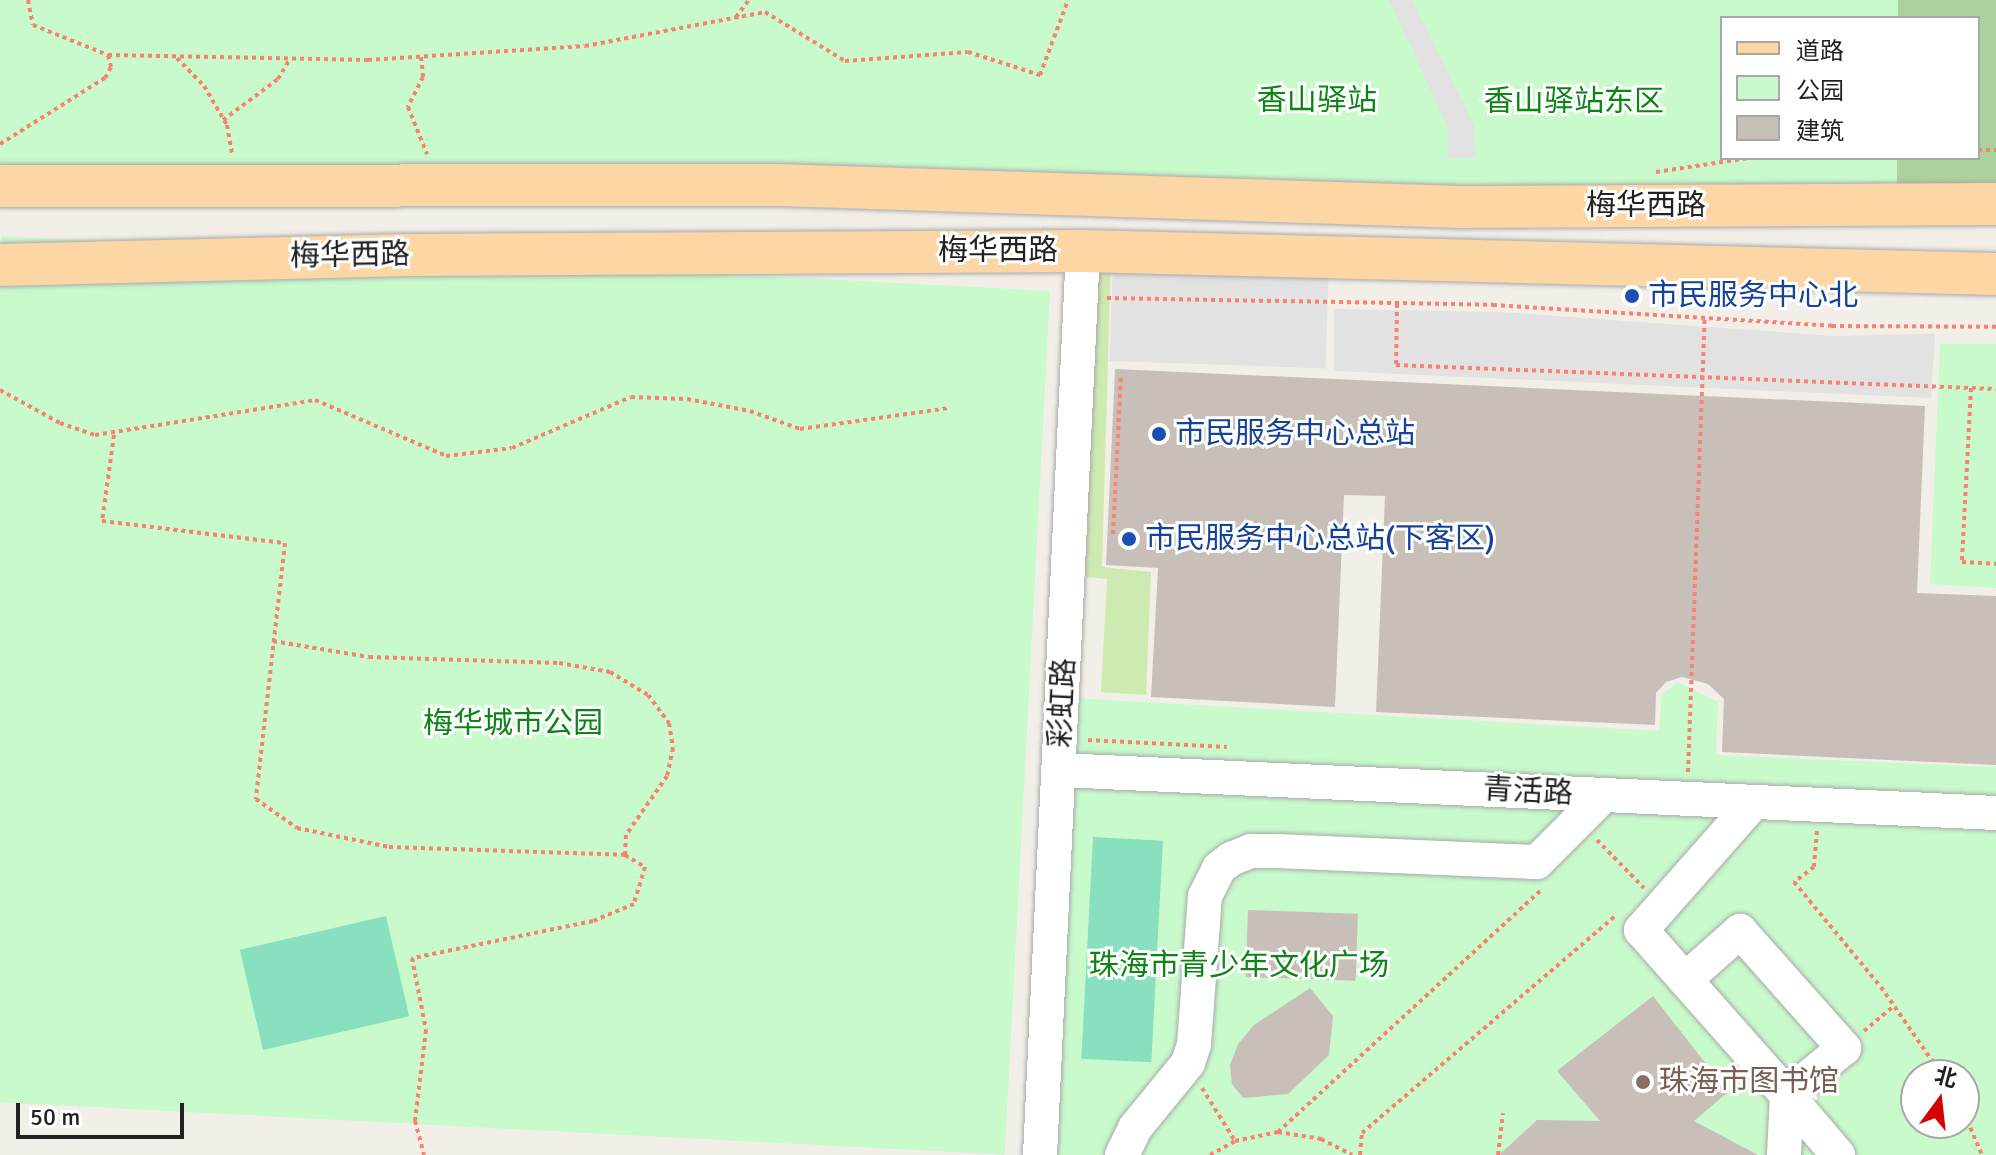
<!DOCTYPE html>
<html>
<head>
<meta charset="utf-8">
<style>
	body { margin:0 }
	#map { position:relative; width:1996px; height:1155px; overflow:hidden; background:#f2efe9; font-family:Signika,"Noto Sans SC",sans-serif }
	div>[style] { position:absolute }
	.grass>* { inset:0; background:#cdebb0 }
	.forest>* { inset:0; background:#add19e }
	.park>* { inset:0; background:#c8facc; transform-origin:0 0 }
	.pitch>* { inset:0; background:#88e0be; transform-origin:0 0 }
	.parking>* { inset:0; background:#e2e2e2; transform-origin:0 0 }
	.building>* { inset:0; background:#c7bfb8; transform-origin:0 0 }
	.path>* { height:4px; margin-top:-2px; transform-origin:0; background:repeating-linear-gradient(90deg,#fa8072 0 4px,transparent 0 8px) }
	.roads { filter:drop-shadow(0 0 2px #a9a9a9) drop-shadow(0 0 2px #a9a9a9) }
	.minor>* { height:34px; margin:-17px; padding:0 17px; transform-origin:17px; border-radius:17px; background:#fff }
	.major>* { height:42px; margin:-21px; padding:0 21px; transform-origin:21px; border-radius:21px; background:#fcd6a4 }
	.dots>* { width:22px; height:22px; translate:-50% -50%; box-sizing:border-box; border:4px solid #fff; border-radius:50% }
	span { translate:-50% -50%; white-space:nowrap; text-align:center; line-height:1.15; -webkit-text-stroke:6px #fff; paint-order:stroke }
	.park-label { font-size:30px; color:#0c8416 }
	.street-label { font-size:30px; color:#222 }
	.transit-label { font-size:30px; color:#164399 }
	.left { translate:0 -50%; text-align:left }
	.education-label { font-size:30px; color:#785e54 }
	.legend { position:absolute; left:1720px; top:16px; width:260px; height:144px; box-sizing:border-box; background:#fff; border:2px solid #a7a7a7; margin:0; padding:10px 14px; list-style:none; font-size:24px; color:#222 }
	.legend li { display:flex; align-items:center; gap:16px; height:40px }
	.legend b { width:40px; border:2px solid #a7a7a7 }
	.north { position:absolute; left:1900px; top:1059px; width:80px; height:80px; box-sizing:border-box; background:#fff; border:2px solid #a7a7a7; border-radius:50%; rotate:15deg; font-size:22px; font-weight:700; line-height:32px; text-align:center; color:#222 }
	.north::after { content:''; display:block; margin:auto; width:28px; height:36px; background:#d40000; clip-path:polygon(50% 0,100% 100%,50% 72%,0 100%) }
	.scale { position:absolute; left:16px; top:1103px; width:168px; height:36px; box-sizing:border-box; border:4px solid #222; border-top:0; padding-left:10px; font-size:24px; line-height:28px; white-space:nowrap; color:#222; -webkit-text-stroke:6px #fff; paint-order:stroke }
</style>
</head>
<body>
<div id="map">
	<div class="grass">
		<i style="clip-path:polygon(1087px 256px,1111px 256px,1102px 567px,1151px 572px,1146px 695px,1101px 692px,1107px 579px,1074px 576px)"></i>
	</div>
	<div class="forest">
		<i style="clip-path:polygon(1898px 0,1996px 0,1996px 203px,1897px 204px,1897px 158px,1978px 158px,1978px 18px,1898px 18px)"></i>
	</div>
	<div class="park">
		<i style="clip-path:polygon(0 0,1898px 0,1898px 18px,1722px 18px,1722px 158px,1897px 158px,1897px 204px,0 186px)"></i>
		<i style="left:1050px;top:291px;width:865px;height:1050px;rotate:93deg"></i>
		<i style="clip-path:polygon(1940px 344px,1996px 344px,1996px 588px,1930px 584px)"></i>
		<i style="clip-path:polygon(1678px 682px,1718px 702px,1716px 755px,1996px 767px,1996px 808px,1068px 765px,1071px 698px,1659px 731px,1662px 694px)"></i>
		<i style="clip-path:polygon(evenodd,1061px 770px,1996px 814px,1996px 1155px,1042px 1155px,1061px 770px,1916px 1075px,1964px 1075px,1964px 1123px,1916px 1123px,1916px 1075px)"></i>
	</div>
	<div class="pitch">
		<i style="left:1093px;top:837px;width:70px;height:222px;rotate:3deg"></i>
		<i style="left:386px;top:916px;width:103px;height:150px;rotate:77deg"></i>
	</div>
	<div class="parking">
		<i style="clip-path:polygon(1389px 0,1412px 0,1474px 125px,1476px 158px,1448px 158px,1448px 128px)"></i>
		<i style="left:1113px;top:260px;width:216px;height:101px;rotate:2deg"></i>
		<i style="clip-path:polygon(1334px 309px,1500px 312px,1835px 336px,1935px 334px,1931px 398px,1334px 371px)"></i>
	</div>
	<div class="building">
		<i style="clip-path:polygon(1115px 369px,1925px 406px,1917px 593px,1996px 596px,1996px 765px,1722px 752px,1724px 699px,1708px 684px,1682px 677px,1666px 682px,1656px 693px,1655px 725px,1376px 712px,1385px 496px,1344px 495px,1335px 707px,1151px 697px,1158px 568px,1106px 565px)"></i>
		<i style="left:1248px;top:910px;width:110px;height:67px;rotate:2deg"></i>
		<i style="clip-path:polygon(1310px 988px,1333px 1016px,1329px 1055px,1288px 1094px,1243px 1098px,1232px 1084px,1230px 1065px,1238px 1044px,1254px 1025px)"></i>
		<i style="clip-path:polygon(1653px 996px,1728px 1092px,1694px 1121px,1758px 1155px,1499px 1155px,1537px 1120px,1600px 1121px,1557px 1071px)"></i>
	</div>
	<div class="path">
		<i style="left:28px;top:0;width:25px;rotate:79deg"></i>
		<i style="left:33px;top:25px;width:81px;rotate:21.8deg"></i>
		<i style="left:108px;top:55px;width:260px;rotate:1.1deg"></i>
		<i style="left:368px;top:60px;width:217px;rotate:-3.7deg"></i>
		<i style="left:585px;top:46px;width:183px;rotate:-10.7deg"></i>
		<i style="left:765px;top:12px;width:94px;rotate:31.5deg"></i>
		<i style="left:845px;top:61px;width:123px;rotate:-4.2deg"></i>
		<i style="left:968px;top:52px;width:76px;rotate:17.7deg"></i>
		<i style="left:1040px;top:75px;width:80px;rotate:-69.5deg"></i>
		<i style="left:736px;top:17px;width:21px;rotate:-53deg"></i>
		<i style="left:421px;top:57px;width:20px;rotate:84deg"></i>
		<i style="left:423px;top:77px;width:34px;rotate:117deg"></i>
		<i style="left:408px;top:107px;width:51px;rotate:68deg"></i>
		<i style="left:177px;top:58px;width:39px;rotate:46deg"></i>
		<i style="left:204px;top:86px;width:45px;rotate:59.5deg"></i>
		<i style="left:227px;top:125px;width:28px;rotate:80deg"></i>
		<i style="left:223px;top:120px;width:69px;rotate:-36.7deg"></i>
		<i style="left:278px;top:79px;width:21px;rotate:-59deg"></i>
		<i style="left:0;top:144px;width:124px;rotate:-32.2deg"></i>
		<i style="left:105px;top:78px;width:13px;rotate:-61deg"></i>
		<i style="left:111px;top:67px;width:12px;rotate:-104deg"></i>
		<i style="left:1978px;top:150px;width:18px"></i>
		<i style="left:1656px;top:172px;width:94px;rotate:-8.6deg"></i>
		<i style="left:1107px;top:298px;width:386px;rotate:1deg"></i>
		<i style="left:1493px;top:305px;width:340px;rotate:3.5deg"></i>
		<i style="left:1832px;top:326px;width:164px;rotate:0.3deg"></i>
		<i style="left:1397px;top:304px;width:61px;rotate:90.9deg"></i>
		<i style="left:1396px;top:365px;width:600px;rotate:2.29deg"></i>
		<i style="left:1971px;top:388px;width:174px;rotate:93deg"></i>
		<i style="left:1962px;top:562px;width:34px;rotate:3deg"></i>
		<i style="left:0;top:390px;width:68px;rotate:28.8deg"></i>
		<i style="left:60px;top:423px;width:37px;rotate:19deg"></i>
		<i style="left:95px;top:435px;width:223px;rotate:-9deg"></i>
		<i style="left:315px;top:400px;width:142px;rotate:23.1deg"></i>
		<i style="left:446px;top:456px;width:66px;rotate:-6.9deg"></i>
		<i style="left:512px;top:448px;width:129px;rotate:-23.2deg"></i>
		<i style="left:631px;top:397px;width:56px;rotate:2deg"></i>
		<i style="left:687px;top:399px;width:64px;rotate:10.8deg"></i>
		<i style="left:750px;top:411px;width:53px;rotate:19.8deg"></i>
		<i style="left:800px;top:429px;width:150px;rotate:-8deg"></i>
		<i style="left:114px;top:435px;width:87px;rotate:97.9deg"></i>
		<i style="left:102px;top:521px;width:184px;rotate:6.9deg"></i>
		<i style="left:285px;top:543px;width:258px;rotate:96.5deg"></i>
		<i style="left:256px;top:799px;width:50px;rotate:35.3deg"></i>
		<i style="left:297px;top:828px;width:94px;rotate:11.7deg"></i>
		<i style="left:389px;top:847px;width:236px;rotate:1.9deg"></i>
		<i style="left:625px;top:855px;width:23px;rotate:31deg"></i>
		<i style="left:645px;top:867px;width:39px;rotate:107deg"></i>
		<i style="left:634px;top:904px;width:44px;rotate:157.5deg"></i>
		<i style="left:593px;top:921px;width:185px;rotate:168.4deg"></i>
		<i style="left:412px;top:958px;width:73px;rotate:79deg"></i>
		<i style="left:426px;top:1030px;width:92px;rotate:96.9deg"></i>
		<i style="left:415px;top:1121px;width:35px;rotate:75deg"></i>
		<i style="left:1113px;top:534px;width:159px;rotate:-87.1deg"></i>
		<i style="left:273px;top:641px;width:97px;rotate:9.5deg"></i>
		<i style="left:369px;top:657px;width:190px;rotate:1.8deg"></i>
		<i style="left:559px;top:663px;width:52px;rotate:10deg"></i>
		<i style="left:610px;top:672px;width:44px;rotate:31.2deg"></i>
		<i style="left:648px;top:695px;width:35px;rotate:53deg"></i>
		<i style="left:669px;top:723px;width:25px;rotate:81deg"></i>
		<i style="left:673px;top:748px;width:29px;rotate:102deg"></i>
		<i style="left:667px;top:776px;width:72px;rotate:124.8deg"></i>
		<i style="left:626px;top:835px;width:20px;rotate:93deg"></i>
		<i style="left:1088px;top:740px;width:139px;rotate:2.9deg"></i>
		<i style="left:1688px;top:772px;width:454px;rotate:-87.9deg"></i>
		<i style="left:1817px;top:831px;width:36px;rotate:95deg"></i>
		<i style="left:1814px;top:867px;width:25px;rotate:143deg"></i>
		<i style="left:1794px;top:882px;width:136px;rotate:50.4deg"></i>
		<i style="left:1881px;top:987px;width:107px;rotate:55.3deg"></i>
		<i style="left:1597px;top:840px;width:67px;rotate:45.6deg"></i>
		<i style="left:1864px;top:1031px;width:39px;rotate:-40deg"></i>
		<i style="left:1202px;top:1088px;width:62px;rotate:58.1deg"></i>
		<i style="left:1964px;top:1113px;width:46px;rotate:66.8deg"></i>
		<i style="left:1278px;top:1132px;width:357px;rotate:-42.6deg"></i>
		<i style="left:1210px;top:1155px;width:29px;rotate:-29deg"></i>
		<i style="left:1235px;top:1141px;width:44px;rotate:-11.8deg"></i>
		<i style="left:1278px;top:1132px;width:44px;rotate:9.2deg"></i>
		<i style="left:1321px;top:1139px;width:35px;rotate:27deg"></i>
		<i style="left:1360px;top:1155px;width:22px;rotate:-85deg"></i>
		<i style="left:1362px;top:1133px;width:335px;rotate:-40.6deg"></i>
		<i style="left:1498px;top:1155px;width:42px;rotate:-83.2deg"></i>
	</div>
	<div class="roads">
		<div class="minor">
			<i style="left:1060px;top:770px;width:937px;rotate:2.63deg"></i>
			<i style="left:1754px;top:802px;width:171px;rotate:131.4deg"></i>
			<i style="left:1641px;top:930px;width:220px;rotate:48.5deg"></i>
			<i style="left:1787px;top:1095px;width:60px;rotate:92.9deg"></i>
			<i style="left:1685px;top:980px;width:74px;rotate:-41.7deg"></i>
			<i style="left:1740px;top:931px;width:157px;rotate:48.4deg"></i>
			<i style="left:1844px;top:1048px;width:74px;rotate:140.5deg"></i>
			<i style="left:1787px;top:1095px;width:79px;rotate:49.6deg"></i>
			<i style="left:1040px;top:1155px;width:905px;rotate:-87.28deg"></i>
			<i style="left:1122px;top:1155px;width:30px;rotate:-64deg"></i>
			<i style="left:1135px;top:1128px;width:84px;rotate:-50.8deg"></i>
			<i style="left:1188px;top:1063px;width:19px;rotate:-72deg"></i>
			<i style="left:1194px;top:1045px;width:149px;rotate:-85.8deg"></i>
			<i style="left:1205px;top:896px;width:31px;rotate:-63deg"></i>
			<i style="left:1219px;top:868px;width:15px;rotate:-37deg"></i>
			<i style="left:1231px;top:859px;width:22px;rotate:-22deg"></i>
			<i style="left:1251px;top:851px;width:25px"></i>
			<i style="left:1276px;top:851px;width:261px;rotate:2.4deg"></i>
			<i style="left:1537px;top:862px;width:95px;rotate:-45deg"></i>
		</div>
		<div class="major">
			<i style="left:0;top:186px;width:778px;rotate:-0.07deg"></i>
			<i style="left:778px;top:185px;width:684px;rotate:1.84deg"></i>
			<i style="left:1462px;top:207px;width:534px;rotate:-0.32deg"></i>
			<i style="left:0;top:265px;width:419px;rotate:-1.4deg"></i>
			<i style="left:419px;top:255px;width:664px;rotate:-0.35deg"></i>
			<i style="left:1083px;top:251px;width:913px;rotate:1.44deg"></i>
		</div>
	</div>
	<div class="dots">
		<i style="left:1632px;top:296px;background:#1a4fb4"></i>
		<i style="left:1159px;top:434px;background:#1a4fb4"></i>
		<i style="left:1129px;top:539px;background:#1a4fb4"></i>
		<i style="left:1643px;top:1082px;background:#8d6e63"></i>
	</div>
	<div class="park-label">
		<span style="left:1317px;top:101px">香山驿站</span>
		<span style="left:1574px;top:102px">香山驿站东区</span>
		<span style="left:513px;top:724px">梅华城市公园</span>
		<span style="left:1239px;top:966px">珠海市青少年文化广场</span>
	</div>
	<div class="street-label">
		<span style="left:1646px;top:206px">梅华西路</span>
		<span style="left:998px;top:251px">梅华西路</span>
		<span style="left:350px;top:256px;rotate:-1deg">梅华西路</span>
		<span style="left:1063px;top:703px;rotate:-87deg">彩虹路</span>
		<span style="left:1528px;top:792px;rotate:3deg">青活路</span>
	</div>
	<div class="transit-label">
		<span class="left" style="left:1648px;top:296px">市民服务中心北</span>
		<span class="left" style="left:1175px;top:434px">市民服务中心总站</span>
		<span class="left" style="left:1145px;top:539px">市民服务中心总站(下客区)</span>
	</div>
	<div class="education-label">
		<span class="left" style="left:1659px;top:1082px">珠海市图书馆</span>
	</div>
	<ul class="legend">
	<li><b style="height:10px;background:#fcd6a4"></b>道路</li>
	<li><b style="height:22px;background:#c8facc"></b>公园</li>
	<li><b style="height:22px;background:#c7bfb8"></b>建筑</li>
	</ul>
	<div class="north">北</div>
	<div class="scale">50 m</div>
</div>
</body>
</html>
